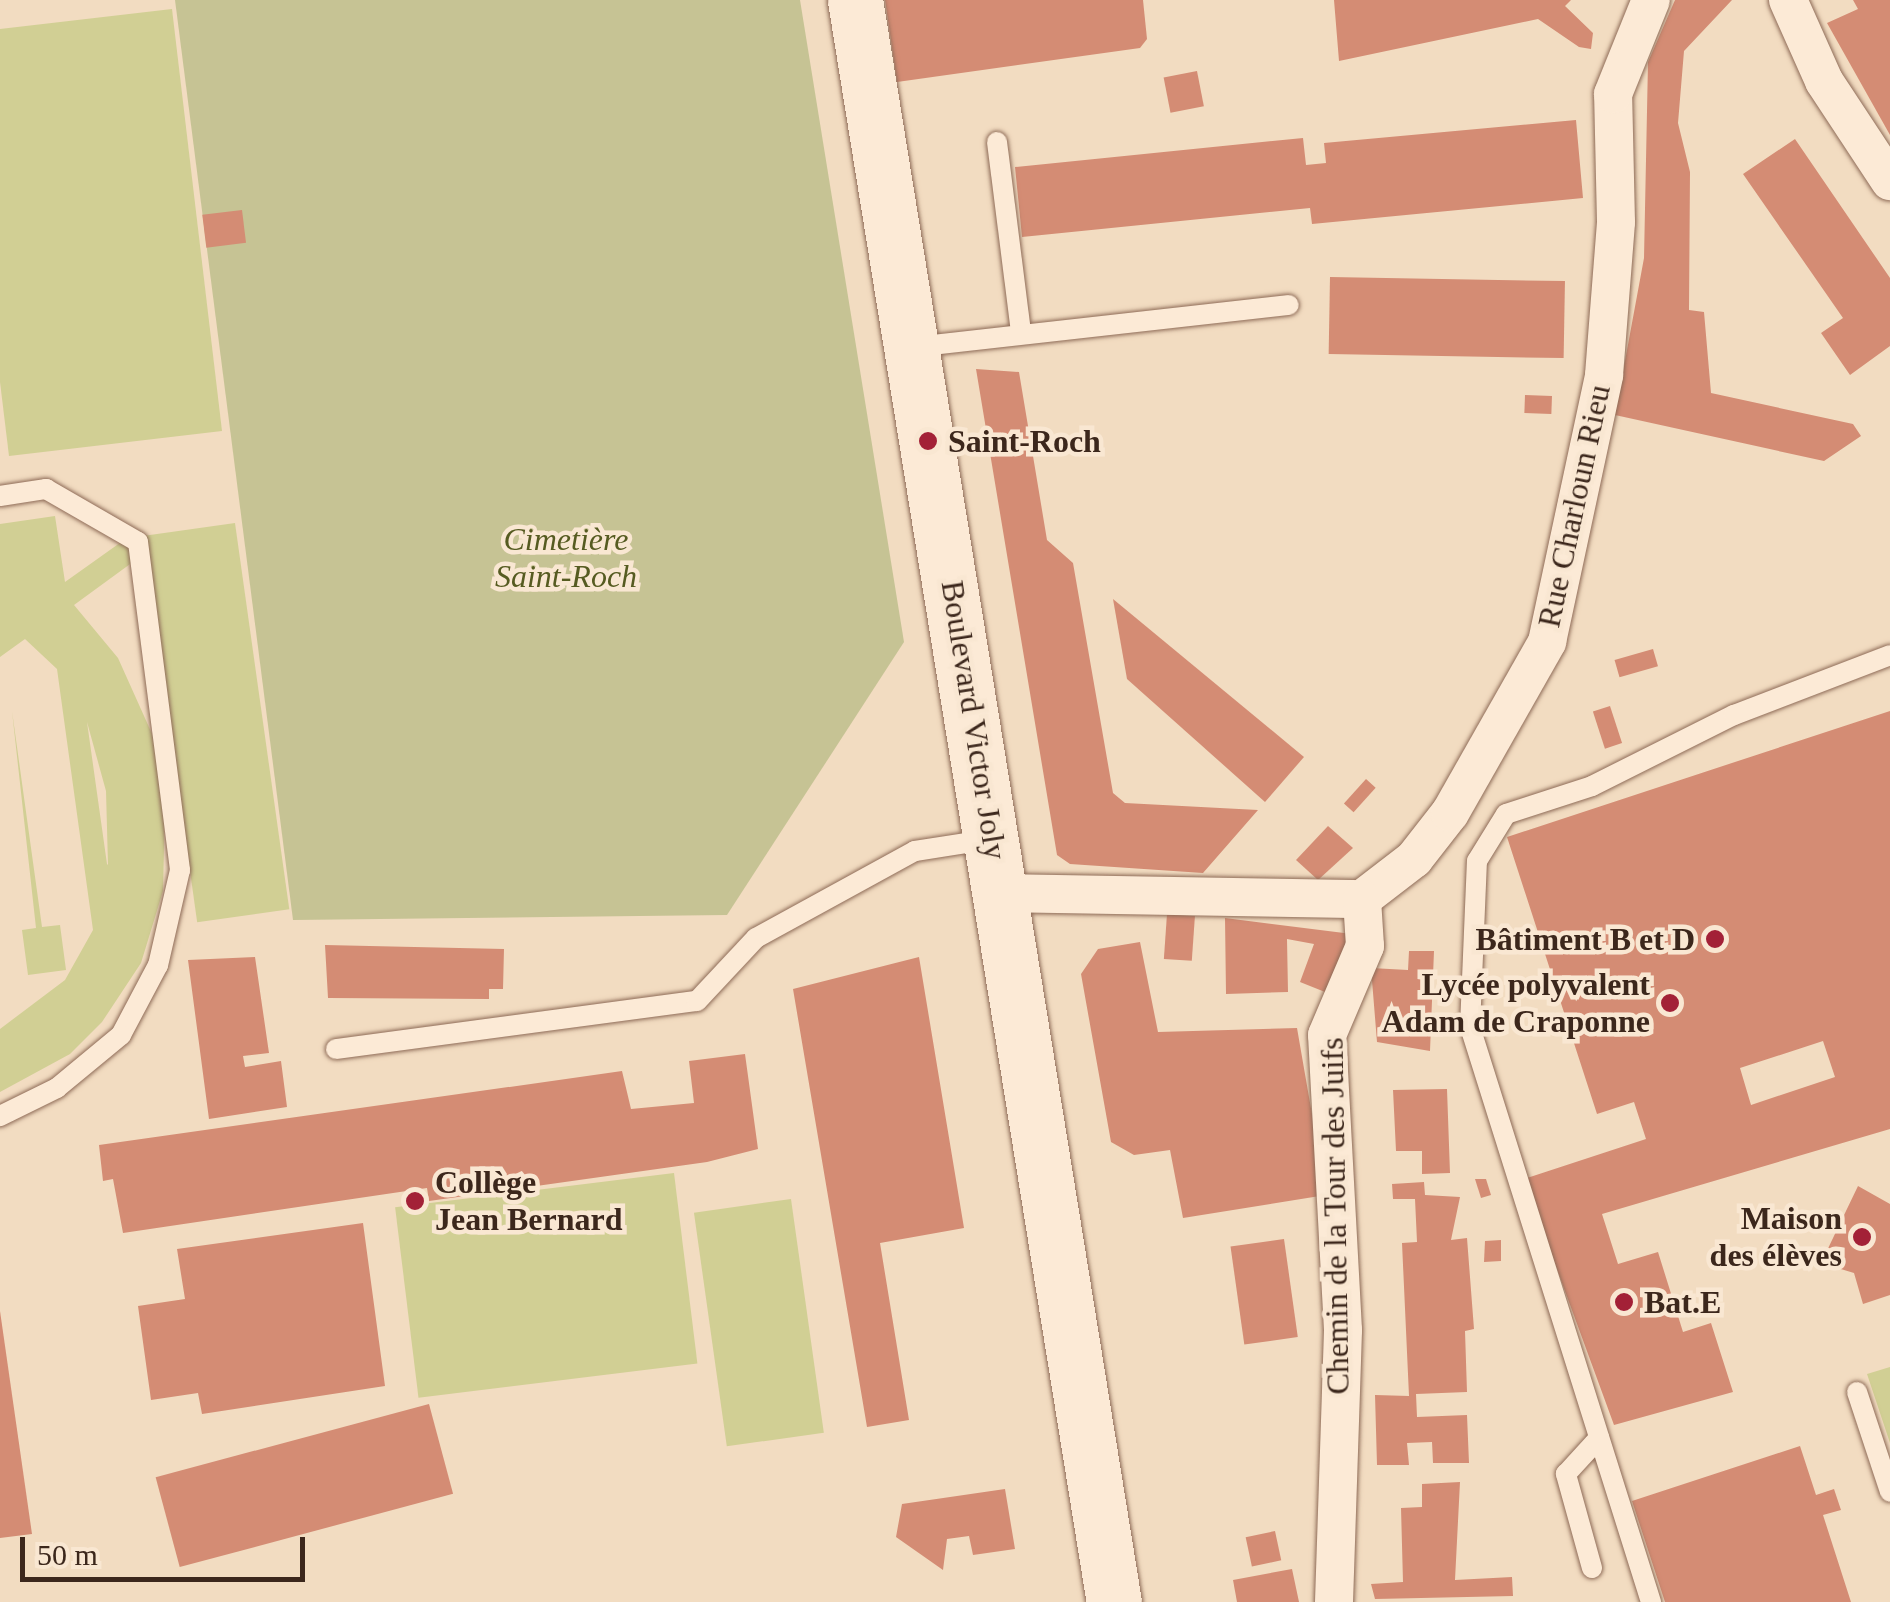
<!DOCTYPE html>
<html>
<head>
<meta charset="utf-8">
<style>
	body { margin:0 }
	#map { position:relative; width:1890px; height:1602px; overflow:hidden; background:#f2dcc1; font-family:"Times New Roman",serif }
	div>[style] { position:absolute }
	.green>* { inset:0; background:#d1cf94; transform-origin:0 0 }
	.cemetery>* { inset:0; background:#c6c394 }
	.building>* { inset:0; background:#d48c74; transform-origin:0 0 }
	.roads { filter:drop-shadow(0 0 2px #8e6b57) drop-shadow(0 0 2px #8e6b57) }
	.service>* { height:20px; margin:-10px; padding:0 10px; transform-origin:10px; border-radius:10px; background:#fcead6 }
	.minor>* { height:38px; margin:-19px; padding:0 19px; transform-origin:19px; border-radius:19px; background:#fcead6 }
	.secondary>* { height:55px; margin:-27.5px; padding:0 27.5px; transform-origin:27.5px; border-radius:27.5px; background:#fcead6 }
	.dots>* { width:28px; height:28px; translate:-50% -50%; box-sizing:border-box; border:5px solid #f9e7d2; border-radius:50% }
	span { translate:-50% -50%; white-space:nowrap; text-align:center; line-height:1.15; -webkit-text-stroke:9px #f9e7d2; paint-order:stroke }
	.poi-label { font-size:32px; color:#3c271c; font-weight:700 }
	.left { translate:0 -50%; text-align:left }
	.right { translate:-100% -50%; text-align:right }
	.street-label { font-size:32px; color:#3c271c }
	.park-label { font-size:32px; color:#565b21; font-style:italic }
	.scale { position:absolute; left:20px; top:1537px; width:285px; height:45px; box-sizing:border-box; border:5px solid #3c271c; border-top:0; padding-left:12px; font-size:30px; line-height:35px; white-space:nowrap; color:#3c271c; -webkit-text-stroke:8px #f9e7d2; paint-order:stroke }
</style>
</head>
<body>
<div id="map">
	<div class="green">
		<i style="clip-path:polygon(172px 9px,222px 431px,9px 456px,0 382px,0 29px)"></i>
		<i style="clip-path:polygon(evenodd,55px 516px,65px 582px,124px 540px,137px 559px,74px 605px,118px 658px,153px 736px,165px 804px,163px 891px,141px 963px,102px 1022px,70px 1054px,0 1092px,0 1029px,65px 980px,93px 930px,57px 669px,25px 639px,0 657px,0 524px,55px 516px,87px 722px,106px 791px,108px 865px,107px 864px,87px 722px)"></i>
		<i style="left:235px;top:523px;width:390px;height:93px;rotate:82deg"></i>
		<i style="clip-path:polygon(12px 711px,42px 927px,60px 925px,66px 970px,28px 975px,22px 930px,36px 928px)"></i>
		<i style="left:674px;top:1173px;width:192px;height:281px;rotate:83deg"></i>
		<i style="left:791px;top:1199px;width:236px;height:98px;rotate:82deg"></i>
		<i style="clip-path:polygon(1890px 1367px,1890px 1443px,1867px 1374px)"></i>
	</div>
	<div class="cemetery">
		<i style="clip-path:polygon(175px 0,800px 0,904px 642px,727px 915px,293px 920px)"></i>
	</div>
	<div class="building">
		<i style="clip-path:polygon(885px 0,1143px 0,1147px 39px,1140px 48px,897px 82px)"></i>
		<i style="clip-path:polygon(1334px 0,1571px 0,1565px 6px,1593px 33px,1591px 49px,1579px 47px,1538px 19px,1339px 61px)"></i>
		<i style="clip-path:polygon(1675px 0,1732px 0,1684px 51px,1678px 123px,1690px 172px,1689px 310px,1704px 312px,1711px 393px,1853px 424px,1861px 436px,1824px 461px,1615px 415px,1644px 258px,1648px 62px)"></i>
		<i style="clip-path:polygon(1853px 0,1890px 0,1890px 135px,1827px 23px,1858px 9px)"></i>
		<i style="left:1197px;top:71px;width:36px;height:34px;rotate:79deg"></i>
		<i style="clip-path:polygon(1576px 120px,1583px 198px,1312px 224px,1310px 208px,1022px 237px,1015px 167px,1303px 138px,1306px 165px,1326px 163px,1324px 143px)"></i>
		<i style="clip-path:polygon(1795px 139px,1890px 278px,1890px 346px,1850px 375px,1821px 333px,1843px 318px,1743px 174px)"></i>
		<i style="left:242px;top:210px;width:33px;height:40px;rotate:83deg"></i>
		<i style="left:1330px;top:277px;width:235px;height:77px;rotate:1deg"></i>
		<i style="clip-path:polygon(976px 369px,1019px 372px,1047px 540px,1073px 563px,1113px 793px,1125px 803px,1258px 810px,1203px 873px,1070px 864px,1057px 855px)"></i>
		<i style="left:1525px;top:395px;width:27px;height:18px;rotate:2deg"></i>
		<i style="clip-path:polygon(1113px 599px,1304px 757px,1265px 802px,1127px 679px)"></i>
		<i style="left:1653px;top:649px;width:18px;height:40px;rotate:74deg"></i>
		<i style="left:1610px;top:706px;width:39px;height:18px;rotate:72deg"></i>
		<i style="clip-path:polygon(evenodd,1890px 711px,1890px 1129px,1602px 1214px,1618px 1264px,1658px 1252px,1683px 1332px,1711px 1323px,1733px 1392px,1614px 1425px,1524px 1179px,1646px 1139px,1634px 1102px,1597px 1114px,1507px 837px,1890px 711px,1823px 1041px,1835px 1077px,1751px 1105px,1740px 1068px,1823px 1041px)"></i>
		<i style="left:1366px;top:779px;width:13px;height:33px;rotate:42deg"></i>
		<i style="clip-path:polygon(1328px 826px,1353px 848px,1318px 880px,1296px 860px)"></i>
		<i style="left:1167px;top:914px;width:28px;height:45px;rotate:4deg"></i>
		<i style="clip-path:polygon(1225px 918px,1352px 934px,1330px 994px,1300px 982px,1314px 944px,1287px 939px,1288px 992px,1226px 994px)"></i>
		<i style="clip-path:polygon(1140px 942px,1158px 1032px,1297px 1028px,1326px 1195px,1183px 1218px,1170px 1150px,1134px 1155px,1111px 1142px,1081px 974px,1098px 949px)"></i>
		<i style="clip-path:polygon(325px 945px,504px 949px,503px 989px,489px 989px,489px 999px,328px 998px)"></i>
		<i style="clip-path:polygon(1409px 951px,1434px 951px,1430px 1051px,1377px 1042px,1371px 968px,1408px 970px)"></i>
		<i style="clip-path:polygon(255px 957px,269px 1053px,243px 1056px,245px 1067px,281px 1061px,287px 1107px,209px 1119px,188px 960px)"></i>
		<i style="clip-path:polygon(919px 957px,964px 1228px,880px 1243px,909px 1420px,867px 1427px,793px 989px)"></i>
		<i style="clip-path:polygon(745px 1054px,758px 1149px,707px 1162px,429px 1201px,427px 1188px,123px 1233px,113px 1179px,103px 1181px,99px 1145px,622px 1071px,631px 1109px,694px 1103px,689px 1061px)"></i>
		<i style="clip-path:polygon(1447px 1089px,1450px 1173px,1422px 1174px,1422px 1151px,1396px 1151px,1393px 1090px)"></i>
		<i style="clip-path:polygon(1475px 1179px,1486px 1179px,1491px 1195px,1481px 1198px)"></i>
		<i style="clip-path:polygon(1424px 1182px,1425px 1195px,1460px 1197px,1451px 1240px,1467px 1238px,1474px 1329px,1465px 1331px,1467px 1392px,1416px 1394px,1417px 1417px,1467px 1415px,1469px 1463px,1433px 1463px,1432px 1442px,1407px 1443px,1409px 1465px,1377px 1465px,1375px 1395px,1409px 1396px,1402px 1243px,1417px 1242px,1415px 1199px,1393px 1199px,1392px 1184px)"></i>
		<i style="clip-path:polygon(1858px 1186px,1890px 1204px,1890px 1295px,1863px 1304px,1854px 1273px,1821px 1263px)"></i>
		<i style="clip-path:polygon(363px 1223px,385px 1386px,202px 1414px,198px 1393px,151px 1400px,138px 1306px,185px 1299px,177px 1249px)"></i>
		<i style="left:1284px;top:1239px;width:99px;height:54px;rotate:82deg"></i>
		<i style="clip-path:polygon(1501px 1240px,1501px 1261px,1484px 1262px,1485px 1241px)"></i>
		<i style="clip-path:polygon(0 1311px,32px 1534px,0 1538px)"></i>
		<i style="left:429px;top:1404px;width:93px;height:283px;rotate:75deg"></i>
		<i style="clip-path:polygon(1800px 1446px,1816px 1495px,1834px 1489px,1841px 1510px,1823px 1515px,1851px 1602px,1665px 1602px,1632px 1501px)"></i>
		<i style="clip-path:polygon(1460px 1482px,1455px 1580px,1512px 1577px,1513px 1596px,1375px 1599px,1371px 1584px,1403px 1582px,1401px 1508px,1422px 1507px,1422px 1484px)"></i>
		<i style="clip-path:polygon(1005px 1489px,1015px 1549px,973px 1555px,969px 1536px,947px 1539px,943px 1570px,896px 1537px,902px 1504px)"></i>
		<i style="left:1275px;top:1531px;width:30px;height:30px;rotate:78deg"></i>
		<i style="clip-path:polygon(1292px 1569px,1299px 1602px,1237px 1602px,1233px 1580px)"></i>
	</div>
	<div class="roads">
		<div class="service">
			<i style="left:997px;top:142px;width:192px;rotate:82.8deg"></i>
			<i style="left:914px;top:347px;width:377px;rotate:-6.4deg"></i>
			<i style="left:0;top:496px;width:47px;rotate:-8.7deg"></i>
			<i style="left:46px;top:489px;width:106px;rotate:29.9deg"></i>
			<i style="left:138px;top:542px;width:331px;rotate:82.7deg"></i>
			<i style="left:180px;top:870px;width:98px;rotate:103deg"></i>
			<i style="left:158px;top:965px;width:79px;rotate:117.9deg"></i>
			<i style="left:121px;top:1035px;width:83px;rotate:140.4deg"></i>
			<i style="left:57px;top:1088px;width:64px;rotate:153.8deg"></i>
			<i style="left:336px;top:1049px;width:364px;rotate:-7.6deg"></i>
			<i style="left:697px;top:1001px;width:86px;rotate:-46.9deg"></i>
			<i style="left:756px;top:938px;width:181px;rotate:-28.7deg"></i>
			<i style="left:915px;top:851px;width:72px;rotate:-8.8deg"></i>
			<i style="left:1857px;top:1392px;width:105px;rotate:71.7deg"></i>
			<i style="left:1592px;top:1568px;width:98px;rotate:-105.5deg"></i>
			<i style="left:1566px;top:1474px;width:49px;rotate:-47.5deg"></i>
			<i style="left:1651px;top:1602px;width:603px;rotate:-107.47deg"></i>
			<i style="left:1470px;top:1027px;width:166px;rotate:-87.6deg"></i>
			<i style="left:1477px;top:861px;width:55px;rotate:-58.3deg"></i>
			<i style="left:1506px;top:814px;width:90px;rotate:-18deg"></i>
			<i style="left:1592px;top:786px;width:159px;rotate:-26.6deg"></i>
			<i style="left:1734px;top:715px;width:167px;rotate:-21deg"></i>
		</div>
		<div class="minor">
			<i style="left:1788px;top:0;width:89px;rotate:66deg"></i>
			<i style="left:1824px;top:81px;width:120px;rotate:56.6deg"></i>
			<i style="left:1002px;top:893px;width:360px;rotate:1deg"></i>
			<i style="left:1362px;top:899px;width:66px;rotate:-37.6deg"></i>
			<i style="left:1414px;top:859px;width:58px;rotate:-52deg"></i>
			<i style="left:1450px;top:813px;width:197px;rotate:-60.4deg"></i>
			<i style="left:1547px;top:642px;width:273px;rotate:-77.9deg"></i>
			<i style="left:1604px;top:375px;width:153px;rotate:-85.5deg"></i>
			<i style="left:1616px;top:222px;width:128px;rotate:-91.3deg"></i>
			<i style="left:1613px;top:94px;width:101px;rotate:-68deg"></i>
			<i style="left:1334px;top:1602px;width:272px;rotate:-88.1deg"></i>
			<i style="left:1343px;top:1330px;width:295px;rotate:-93.1deg"></i>
			<i style="left:1327px;top:1035px;width:97px;rotate:-66.9deg"></i>
			<i style="left:1365px;top:946px;width:47px;rotate:-93.7deg"></i>
		</div>
		<div class="secondary">
			<i style="left:855px;top:0;width:1623px;rotate:80.82deg"></i>
		</div>
	</div>
	<div class="dots">
		<i style="left:928px;top:441px;background:#a32137"></i>
		<i style="left:1715px;top:939px;background:#a32137"></i>
		<i style="left:1670px;top:1003px;background:#a32137"></i>
		<i style="left:415px;top:1201px;background:#a32137"></i>
		<i style="left:1862px;top:1237px;background:#a32137"></i>
		<i style="left:1624px;top:1302px;background:#a32137"></i>
	</div>
	<div class="poi-label">
		<span class="left" style="left:948px;top:441px">Saint-Roch</span>
		<span class="right" style="left:1695px;top:939px">Bâtiment B et D</span>
		<span class="right" style="left:1650px;top:1003px">Lycée polyvalent<br>Adam de Craponne</span>
		<span class="left" style="left:435px;top:1201px">Collège<br>Jean Bernard</span>
		<span class="right" style="left:1842px;top:1237px">Maison<br>des élèves</span>
		<span class="left" style="left:1644px;top:1302px">Bat.E</span>
	</div>
	<div class="street-label">
		<span style="left:1574px;top:506px;rotate:-78deg">Rue Charloun Rieu</span>
		<span style="left:974px;top:720px;rotate:81deg">Boulevard Victor Joly</span>
		<span style="left:1335px;top:1216px;rotate:-91deg">Chemin de la Tour des Juifs</span>
	</div>
	<div class="park-label">
		<span style="left:566px;top:558px">Cimetière<br>Saint-Roch</span>
	</div>
	<div class="scale">50 m</div>
</div>
</body>
</html>
